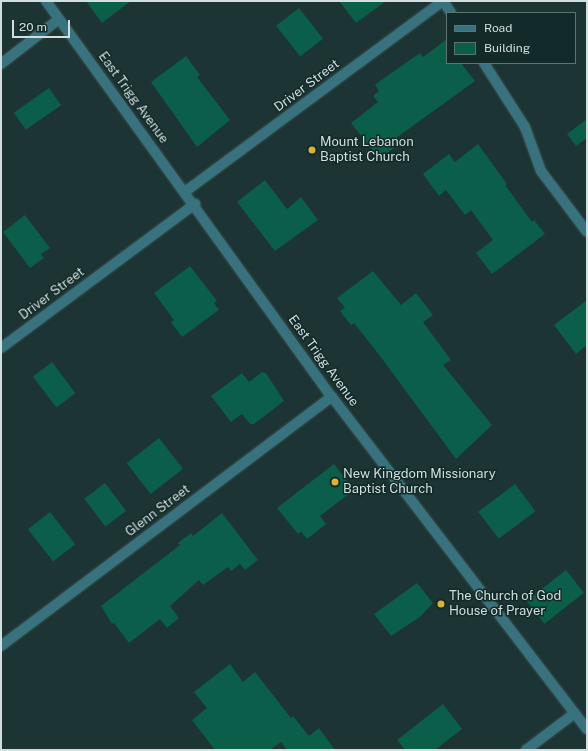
<!DOCTYPE html>
<html>
<head>
<meta charset="utf-8">
<style>
	body { margin:0 }
	#map { position:relative; width:588px; height:751px; overflow:hidden; background:#1c3433; font-family:"Public Sans",sans-serif }
	div>[style] { position:absolute }
	.building>* { inset:0; background:#0b5e4a; transform-origin:0 0 }
	.roads { filter:drop-shadow(0 0 1px #394f4e) drop-shadow(0 0 1px #394f4e) }
	.minor>* { height:10px; margin:-5px; padding:0 5px; transform-origin:5px; border-radius:5px; background:#38727e }
	.dots>* { width:11px; height:11px; translate:-50% -50%; box-sizing:border-box; border:2px solid #122a29; border-radius:50% }
	span { translate:-50% -50%; white-space:nowrap; text-align:center; line-height:1.15; -webkit-text-stroke:3px #122a29; paint-order:stroke }
	.street-label { font-size:13px; color:#d1dfde }
	.poi-label { font-size:13px; color:#d1dfde }
	.left { translate:0 -50%; text-align:left }
	.frame { position:absolute; inset:0; border:2px solid #d1dfde; pointer-events:none }
	.legend { position:absolute; left:446px; top:12px; width:130px; height:52px; box-sizing:border-box; background:#122a29; border:1px solid #5e7271; margin:0; padding:5px 7px; list-style:none; font-size:12px; color:#d1dfde }
	.legend li { display:flex; align-items:center; gap:8px; height:20px }
	.legend b { width:20px; border:1px solid #5e7271 }
	.scale { position:absolute; left:12px; top:20px; width:58px; height:18px; box-sizing:border-box; border:2px solid #d1dfde; border-top:0; padding-left:5px; font-size:12px; line-height:14px; white-space:nowrap; color:#d1dfde; -webkit-text-stroke:3px #122a29; paint-order:stroke }
</style>
</head>
<body>
<div id="map">
	<div class="building">
		<i style="clip-path:polygon(86px 1px,131px 1px,102px 23px)"></i>
		<i style="clip-path:polygon(339px 1px,386px 1px,356px 23px)"></i>
		<i style="left:299px;top:8px;width:39px;height:29px;rotate:52deg"></i>
		<i style="clip-path:polygon(447px 39px,447px 63px,461px 63px,475px 81px,396px 138px,400px 143px,380px 159px,351px 123px,378px 102px,373px 96px,379px 91px,375px 85px,377px 83px,420px 53px,423px 57px)"></i>
		<i style="clip-path:polygon(186px 56px,200px 75px,197px 77px,230px 120px,197px 147px,151px 82px)"></i>
		<i style="left:49px;top:88px;width:21px;height:43px;rotate:55deg"></i>
		<i style="clip-path:polygon(587px 119px,587px 138px,576px 146px,567px 134px)"></i>
		<i style="clip-path:polygon(478px 144px,507px 184px,505px 185px,532px 222px,534px 220px,545px 234px,492px 274px,476px 253px,493px 240px,471px 210px,465px 215px,446px 190px,439px 196px,423px 174px,449px 154px,455px 162px)"></i>
		<i style="clip-path:polygon(265px 180px,287px 209px,301px 197px,318px 220px,275px 251px,237px 202px)"></i>
		<i style="clip-path:polygon(25px 215px,50px 248px,41px 254px,44px 258px,30px 268px,3px 232px)"></i>
		<i style="clip-path:polygon(190px 266px,217px 301px,214px 303px,219px 310px,182px 337px,171px 322px,174px 320px,154px 293px)"></i>
		<i style="clip-path:polygon(373px 271px,401px 305px,416px 293px,433px 315px,423px 322px,451px 360px,443px 365px,492px 425px,456px 459px,380px 356px,354px 323px,351px 325px,340px 311px,345px 308px,337px 298px)"></i>
		<i style="clip-path:polygon(587px 300px,587px 345px,576px 354px,554px 325px)"></i>
		<i style="left:52px;top:362px;width:39px;height:24px;rotate:53deg"></i>
		<i style="clip-path:polygon(262px 372px,266px 373px,284px 401px,254px 424px,250px 424px,242px 414px,231px 422px,211px 396px,242px 373px,249px 382px)"></i>
		<i style="left:159px;top:438px;width:39px;height:41px;rotate:52deg"></i>
		<i style="clip-path:polygon(334px 464px,354px 490px,320px 516px,326px 524px,307px 539px,301px 532px,298px 534px,277px 508px)"></i>
		<i style="left:105px;top:483px;width:35px;height:26px;rotate:53deg"></i>
		<i style="left:515px;top:484px;width:34px;height:46px;rotate:53deg"></i>
		<i style="left:50px;top:512px;width:41px;height:28px;rotate:52deg"></i>
		<i style="clip-path:polygon(222px 513px,258px 560px,245px 570px,240px 564px,231px 571px,228px 567px,203px 585px,199px 580px,170px 606px,179px 618px,167px 628px,160px 619px,129px 643px,114px 623px,112px 624px,101px 606px,180px 545px,178px 543px,191px 533px,193px 536px)"></i>
		<i style="left:566px;top:570px;width:29px;height:50px;rotate:52deg"></i>
		<i style="clip-path:polygon(417px 583px,433px 603px,420px 617px,391px 636px,374px 614px)"></i>
		<i style="clip-path:polygon(230px 664px,243px 682px,255px 672px,291px 718px,293px 716px,309px 736px,319px 728px,335px 750px,287px 750px,281px 742px,270px 750px,215px 750px,192px 720px,207px 708px,194px 692px)"></i>
		<i style="clip-path:polygon(443px 704px,462px 729px,435px 750px,405px 750px,397px 740px)"></i>
	</div>
	<div class="roads">
		<div class="minor">
			<i style="left:46px;top:1px;width:488px;rotate:54.2deg"></i>
			<i style="left:332px;top:397px;width:419px;rotate:52.5deg"></i>
			<i style="left:443px;top:1px;width:14px;rotate:56deg"></i>
			<i style="left:484px;top:63px;width:76px;rotate:57.4deg"></i>
			<i style="left:525px;top:127px;width:47px;rotate:70deg"></i>
			<i style="left:541px;top:171px;width:76px;rotate:53deg"></i>
			<i style="left:1px;top:64px;width:73px;rotate:-37.8deg"></i>
			<i style="left:186px;top:191px;width:320px;rotate:-36.5deg"></i>
			<i style="left:1px;top:348px;width:242px;rotate:-36.6deg"></i>
			<i style="left:1px;top:646px;width:414px;rotate:-37deg"></i>
			<i style="left:526px;top:750px;width:61px;rotate:-37.1deg"></i>
		</div>
	</div>
	<div class="dots">
		<i style="left:312px;top:150px;background:#ddb133"></i>
		<i style="left:335px;top:482px;background:#ddb133"></i>
		<i style="left:441px;top:604px;background:#ddb133"></i>
	</div>
	<div class="street-label">
		<span style="left:307px;top:86px;rotate:-37deg">Driver Street</span>
		<span style="left:133px;top:98px;rotate:54deg">East Trigg Avenue</span>
		<span style="left:52px;top:294px;rotate:-37deg">Driver Street</span>
		<span style="left:323px;top:361px;rotate:54deg">East Trigg Avenue</span>
		<span style="left:158px;top:511px;rotate:-37deg">Glenn Street</span>
	</div>
	<div class="poi-label">
		<span class="left" style="left:320px;top:150px">Mount Lebanon<br>Baptist Church</span>
		<span class="left" style="left:343px;top:482px">New Kingdom Missionary<br>Baptist Church</span>
		<span class="left" style="left:449px;top:604px">The Church of God<br>House of Prayer</span>
	</div>
	<div class="frame"></div>
	<ul class="legend">
	<li><b style="height:5px;background:#38727e"></b>Road</li>
	<li><b style="height:11px;background:#0b5e4a"></b>Building</li>
	</ul>
	<div class="scale">20 m</div>
</div>
</body>
</html>
